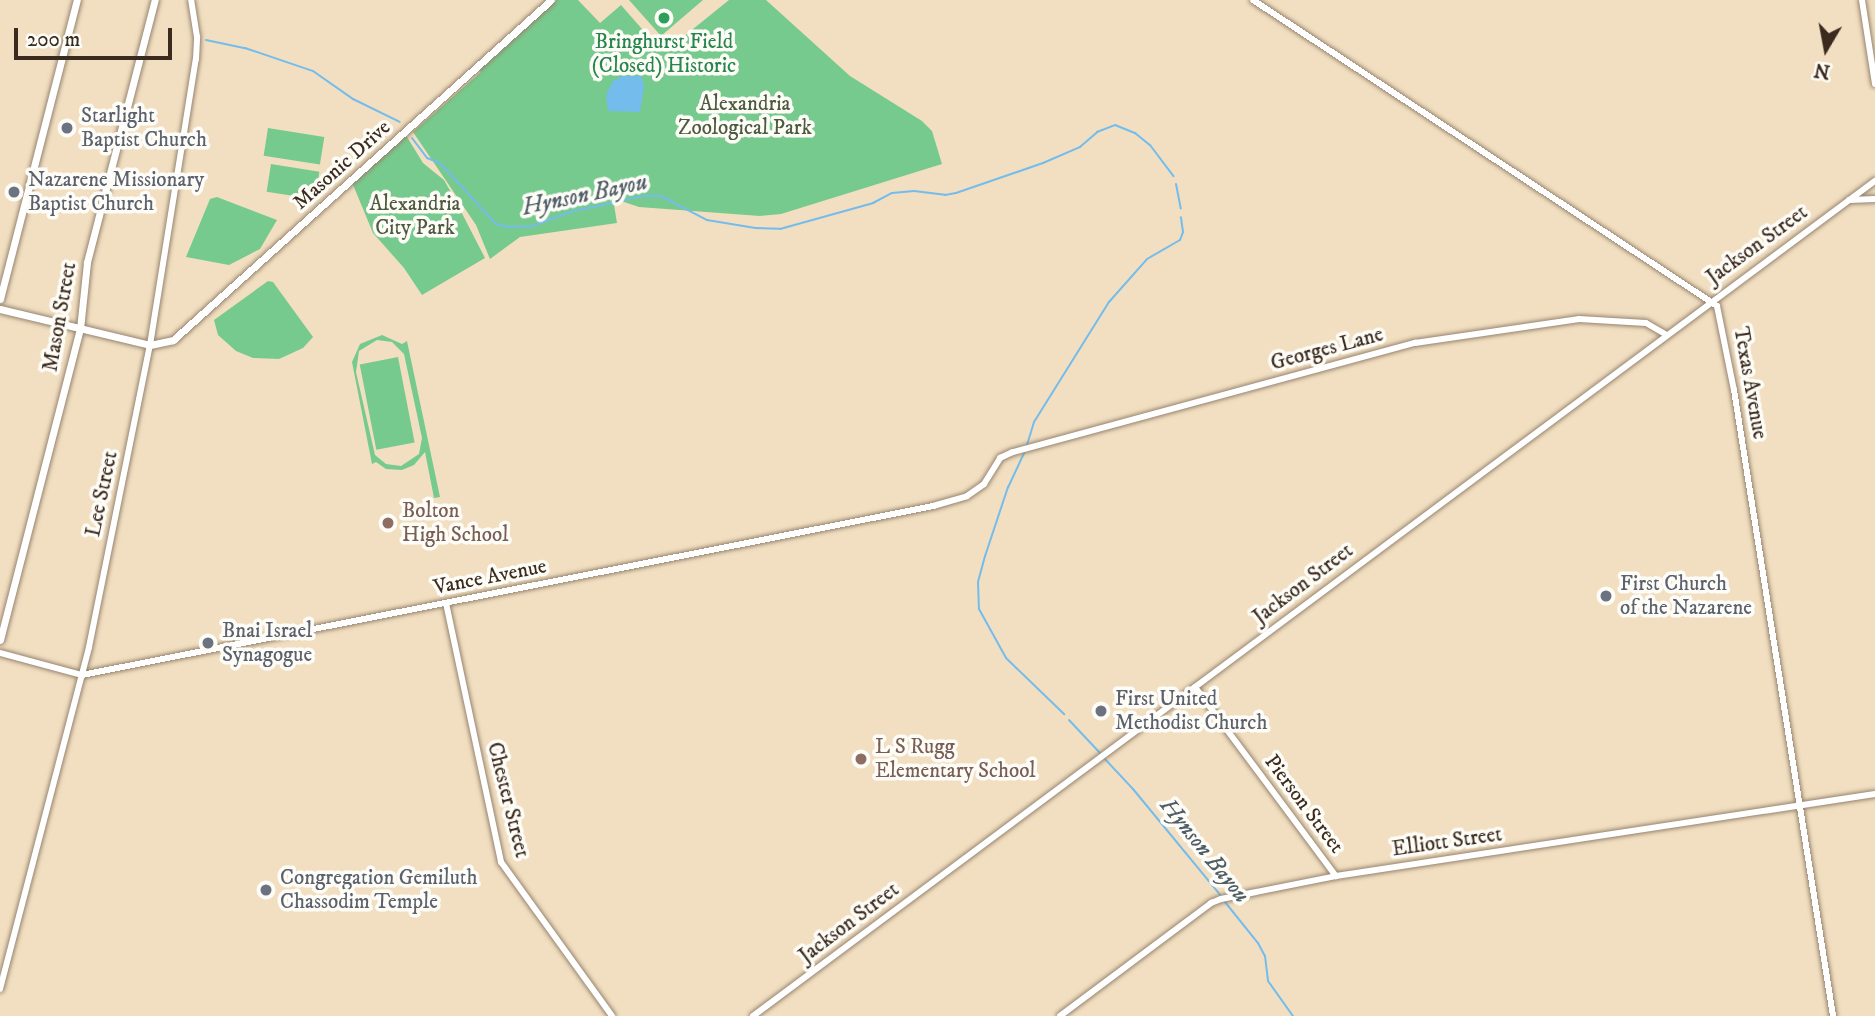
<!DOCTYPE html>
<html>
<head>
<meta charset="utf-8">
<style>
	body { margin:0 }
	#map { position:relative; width:1875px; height:1016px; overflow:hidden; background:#f2dfc1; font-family:"IM FELL DW Pica",serif }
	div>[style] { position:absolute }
	.green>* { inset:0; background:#77ca8d; transform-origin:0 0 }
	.water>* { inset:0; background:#74bcec }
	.stream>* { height:2px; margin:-1px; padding:0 1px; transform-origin:1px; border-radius:1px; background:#74bcec }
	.roads { filter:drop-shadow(0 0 2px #968470) drop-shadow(0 0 2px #968470) }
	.secondary>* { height:6px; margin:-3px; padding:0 3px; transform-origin:3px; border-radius:3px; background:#fff }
	.primary>* { height:7px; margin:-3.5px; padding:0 3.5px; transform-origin:3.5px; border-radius:3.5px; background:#fff }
	.dots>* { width:19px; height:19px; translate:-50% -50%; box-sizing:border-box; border:4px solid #fdfcf7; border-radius:50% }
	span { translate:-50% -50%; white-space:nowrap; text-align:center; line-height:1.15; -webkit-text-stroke:7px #fdfcf7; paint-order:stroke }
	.leisure-label { font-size:21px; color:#27864d }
	.park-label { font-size:21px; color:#4d5a3f }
	.worship-label { font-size:21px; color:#5b616d }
	.left { translate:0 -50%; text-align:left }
	.street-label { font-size:21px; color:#3b2a1e }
	.education-label { font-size:21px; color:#785e54 }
	.water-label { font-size:23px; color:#4f5d66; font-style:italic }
	.north { position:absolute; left:1791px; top:14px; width:70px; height:70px; -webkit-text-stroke:5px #fdfcf7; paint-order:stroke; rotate:190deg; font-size:19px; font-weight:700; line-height:28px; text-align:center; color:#3b2a1e }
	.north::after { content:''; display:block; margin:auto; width:24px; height:32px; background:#3b2a1e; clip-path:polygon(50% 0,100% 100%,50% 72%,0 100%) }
	.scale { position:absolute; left:14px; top:28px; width:158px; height:32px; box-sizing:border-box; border:4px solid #3b2a1e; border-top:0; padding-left:9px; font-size:21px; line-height:24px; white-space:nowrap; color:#3b2a1e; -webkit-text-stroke:5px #fdfcf7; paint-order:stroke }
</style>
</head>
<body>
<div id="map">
	<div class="green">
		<i style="clip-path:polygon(552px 0,578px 0,600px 23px,621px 5px,656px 45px,667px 50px,729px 0,766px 0,850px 76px,922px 121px,932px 131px,942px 164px,781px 214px,760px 216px,639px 207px,624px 202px,612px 192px,617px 223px,520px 237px,490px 259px,476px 225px,413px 132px,481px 72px,478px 69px)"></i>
		<i style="clip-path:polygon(629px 0,703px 0,661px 36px)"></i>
		<i style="left:268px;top:128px;width:57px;height:28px;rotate:9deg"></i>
		<i style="clip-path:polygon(404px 132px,423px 163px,444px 180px,452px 194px,485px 258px,422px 295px,404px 268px,373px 233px,351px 180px)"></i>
		<i style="left:271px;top:164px;width:49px;height:28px;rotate:9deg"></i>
		<i style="clip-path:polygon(217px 197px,277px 220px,260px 249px,229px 265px,186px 257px,210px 199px)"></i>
		<i style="clip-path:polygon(268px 281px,273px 282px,313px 337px,303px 348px,279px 359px,253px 358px,236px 351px,218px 335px,214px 320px)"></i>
		<i style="clip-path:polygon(evenodd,382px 335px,402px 344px,407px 341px,440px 497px,434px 498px,425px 452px,414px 465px,402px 470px,386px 469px,376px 462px,372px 464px,352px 362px,360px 344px,382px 335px,377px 340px,392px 342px,404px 354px,422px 438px,419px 454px,401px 466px,386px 464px,375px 455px,356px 372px,359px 351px,377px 340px)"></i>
		<i style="left:398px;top:357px;width:87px;height:39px;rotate:79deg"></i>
	</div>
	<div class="water">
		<i style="clip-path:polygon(623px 76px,641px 76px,644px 86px,640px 112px,608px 111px,606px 95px,613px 81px)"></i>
	</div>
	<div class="stream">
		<i style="left:206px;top:40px;width:40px;rotate:12deg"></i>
		<i style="left:245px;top:48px;width:72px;rotate:18.7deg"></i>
		<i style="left:313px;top:71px;width:49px;rotate:35deg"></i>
		<i style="left:353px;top:99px;width:52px;rotate:26.1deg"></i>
		<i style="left:412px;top:138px;width:25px;rotate:53deg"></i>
		<i style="left:427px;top:158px;width:14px;rotate:21deg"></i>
		<i style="left:440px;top:163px;width:83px;rotate:47.4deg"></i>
		<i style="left:496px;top:224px;width:13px;rotate:13deg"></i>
		<i style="left:509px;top:227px;width:23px;rotate:-2deg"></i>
		<i style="left:532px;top:226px;width:40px;rotate:-20.2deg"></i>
		<i style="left:570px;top:212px;width:75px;rotate:-12.4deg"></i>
		<i style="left:643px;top:196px;width:18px"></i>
		<i style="left:661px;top:196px;width:52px;rotate:27.6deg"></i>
		<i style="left:707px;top:220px;width:49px;rotate:9.5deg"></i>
		<i style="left:755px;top:228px;width:25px;rotate:2deg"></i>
		<i style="left:780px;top:229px;width:97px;rotate:-15.6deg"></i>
		<i style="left:873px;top:203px;width:21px;rotate:-28deg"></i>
		<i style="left:892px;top:193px;width:22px;rotate:-5deg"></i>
		<i style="left:914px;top:191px;width:31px;rotate:7deg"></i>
		<i style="left:945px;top:195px;width:11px;rotate:-10deg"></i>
		<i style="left:956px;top:193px;width:92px;rotate:-19deg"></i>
		<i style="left:1043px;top:163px;width:40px;rotate:-23.4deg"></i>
		<i style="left:1080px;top:147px;width:23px;rotate:-41deg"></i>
		<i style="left:1097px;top:132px;width:19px;rotate:-21deg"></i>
		<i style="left:1115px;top:125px;width:22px;rotate:22deg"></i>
		<i style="left:1135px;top:133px;width:19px;rotate:39deg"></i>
		<i style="left:1150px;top:145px;width:39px;rotate:53deg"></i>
		<i style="left:1176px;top:184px;width:25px;rotate:79deg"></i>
		<i style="left:1027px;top:445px;width:24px;rotate:-73deg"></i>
		<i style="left:1034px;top:422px;width:142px;rotate:-58deg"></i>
		<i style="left:1109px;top:302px;width:57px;rotate:-48.5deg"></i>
		<i style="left:1147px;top:259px;width:38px;rotate:-30deg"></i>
		<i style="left:1180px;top:240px;width:9px;rotate:-69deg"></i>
		<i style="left:1183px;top:232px;width:15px;rotate:-98deg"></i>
		<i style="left:1025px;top:451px;width:40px;rotate:115deg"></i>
		<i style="left:1008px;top:487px;width:73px;rotate:108.4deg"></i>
		<i style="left:985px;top:556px;width:27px;rotate:105deg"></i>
		<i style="left:978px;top:582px;width:27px;rotate:88deg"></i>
		<i style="left:979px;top:609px;width:56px;rotate:61.1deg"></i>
		<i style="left:1006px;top:658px;width:81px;rotate:44deg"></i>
		<i style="left:1069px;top:720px;width:45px;rotate:46.8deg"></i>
		<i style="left:1103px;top:757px;width:44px;rotate:46.8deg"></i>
		<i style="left:1133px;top:789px;width:140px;rotate:50.5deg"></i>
		<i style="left:1225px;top:902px;width:53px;rotate:51.2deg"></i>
		<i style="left:1258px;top:943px;width:15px;rotate:62deg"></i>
		<i style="left:1265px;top:956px;width:25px;rotate:83deg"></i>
		<i style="left:1268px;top:981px;width:43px;rotate:54.5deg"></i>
	</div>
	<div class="roads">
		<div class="secondary">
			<i style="left:1253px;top:0;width:556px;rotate:33.4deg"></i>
			<i style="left:1717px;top:306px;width:86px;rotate:78.6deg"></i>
			<i style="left:1734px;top:390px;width:634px;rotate:81.01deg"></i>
			<i style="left:1862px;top:0;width:85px;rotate:81.2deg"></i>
			<i style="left:1849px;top:200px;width:26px;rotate:-2deg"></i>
			<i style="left:446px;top:603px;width:265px;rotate:78deg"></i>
			<i style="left:501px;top:862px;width:190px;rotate:54.2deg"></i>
			<i style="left:0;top:653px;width:85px;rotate:15deg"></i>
			<i style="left:82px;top:675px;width:868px;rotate:-11.23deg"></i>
			<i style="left:933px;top:506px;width:35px;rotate:-16deg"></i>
			<i style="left:967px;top:496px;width:21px;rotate:-35deg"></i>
			<i style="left:984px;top:484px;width:31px;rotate:-58deg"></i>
			<i style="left:1000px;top:458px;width:14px;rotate:-25deg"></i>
			<i style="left:1013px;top:452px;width:417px;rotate:-15.2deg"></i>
			<i style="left:1415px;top:343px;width:166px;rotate:-8.3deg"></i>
			<i style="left:1579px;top:319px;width:67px;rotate:3.4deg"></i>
			<i style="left:1646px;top:323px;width:24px;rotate:30deg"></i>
			<i style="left:1195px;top:687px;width:236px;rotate:53.3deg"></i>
			<i style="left:0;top:989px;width:353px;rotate:-75.4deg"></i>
			<i style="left:89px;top:647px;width:308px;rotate:-78.6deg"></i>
			<i style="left:150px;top:345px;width:290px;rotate:-80.9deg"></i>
			<i style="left:196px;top:59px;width:22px;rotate:-87deg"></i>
			<i style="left:197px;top:37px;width:37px;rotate:-99deg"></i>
			<i style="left:753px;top:1016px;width:1399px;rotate:-36.66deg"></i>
			<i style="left:1060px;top:1016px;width:189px;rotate:-36.8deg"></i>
			<i style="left:1211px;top:903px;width:11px;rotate:-22deg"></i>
			<i style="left:1221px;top:899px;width:117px;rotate:-11.3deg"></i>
			<i style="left:1336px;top:876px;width:545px;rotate:-8.65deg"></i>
		</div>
		<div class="primary">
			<i style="left:0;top:299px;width:309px;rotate:-75.6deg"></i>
			<i style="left:0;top:309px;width:154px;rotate:13.5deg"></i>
			<i style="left:150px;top:345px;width:24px;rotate:-12deg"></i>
			<i style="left:173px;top:340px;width:508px;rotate:-41.97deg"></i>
			<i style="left:0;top:640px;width:321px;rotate:-75.6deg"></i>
			<i style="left:80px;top:329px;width:67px;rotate:-84deg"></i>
			<i style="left:87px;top:262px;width:271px;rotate:-75.5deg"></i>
		</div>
	</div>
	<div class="dots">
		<i style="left:664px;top:18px;background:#2e9e5b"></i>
		<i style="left:67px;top:128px;background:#6b7280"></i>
		<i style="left:14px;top:192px;background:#6b7280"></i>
		<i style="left:388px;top:523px;background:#8d6e63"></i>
		<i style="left:1606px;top:596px;background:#6b7280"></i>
		<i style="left:208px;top:643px;background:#6b7280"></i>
		<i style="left:1101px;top:711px;background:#6b7280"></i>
		<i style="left:861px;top:759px;background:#8d6e63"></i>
		<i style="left:266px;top:890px;background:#6b7280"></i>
	</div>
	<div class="leisure-label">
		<span style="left:664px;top:54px">Bringhurst Field<br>(Closed) Historic</span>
	</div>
	<div class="park-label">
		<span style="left:745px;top:116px">Alexandria<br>Zoological Park</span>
		<span style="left:415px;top:216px">Alexandria<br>City Park</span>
	</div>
	<div class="worship-label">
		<span class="left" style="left:81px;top:128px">Starlight<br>Baptist Church</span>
		<span class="left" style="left:28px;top:192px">Nazarene Missionary<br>Baptist Church</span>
		<span class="left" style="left:1620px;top:596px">First Church<br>of the Nazarene</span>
		<span class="left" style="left:222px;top:643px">Bnai Israel<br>Synagogue</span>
		<span class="left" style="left:1115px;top:711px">First United<br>Methodist Church</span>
		<span class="left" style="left:280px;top:890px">Congregation Gemiluth<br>Chassodim Temple</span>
	</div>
	<div class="street-label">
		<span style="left:342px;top:165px;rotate:-42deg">Masonic Drive</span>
		<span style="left:1757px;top:245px;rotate:-36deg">Jackson Street</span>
		<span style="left:60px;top:317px;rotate:-80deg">Mason Street</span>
		<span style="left:1327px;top:349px;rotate:-15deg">Georges Lane</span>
		<span style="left:1750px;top:383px;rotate:80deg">Texas Avenue</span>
		<span style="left:102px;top:494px;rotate:-78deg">Lee Street</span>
		<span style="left:490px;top:577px;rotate:-11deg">Vance Avenue</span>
		<span style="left:1303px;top:584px;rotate:-37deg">Jackson Street</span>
		<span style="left:508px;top:800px;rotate:76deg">Chester Street</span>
		<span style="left:1304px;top:804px;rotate:53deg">Pierson Street</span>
		<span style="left:1447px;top:842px;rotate:-8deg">Elliott Street</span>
		<span style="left:849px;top:923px;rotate:-37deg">Jackson Street</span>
	</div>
	<div class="education-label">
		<span class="left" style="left:402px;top:523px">Bolton<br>High School</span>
		<span class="left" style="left:875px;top:759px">L S Rugg<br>Elementary School</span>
	</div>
	<div class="water-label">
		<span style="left:585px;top:196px;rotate:-12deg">Hynson Bayou</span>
		<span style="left:1204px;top:851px;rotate:51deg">Hynson Bayou</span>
	</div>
	<div class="north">N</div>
	<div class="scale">200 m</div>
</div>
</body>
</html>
